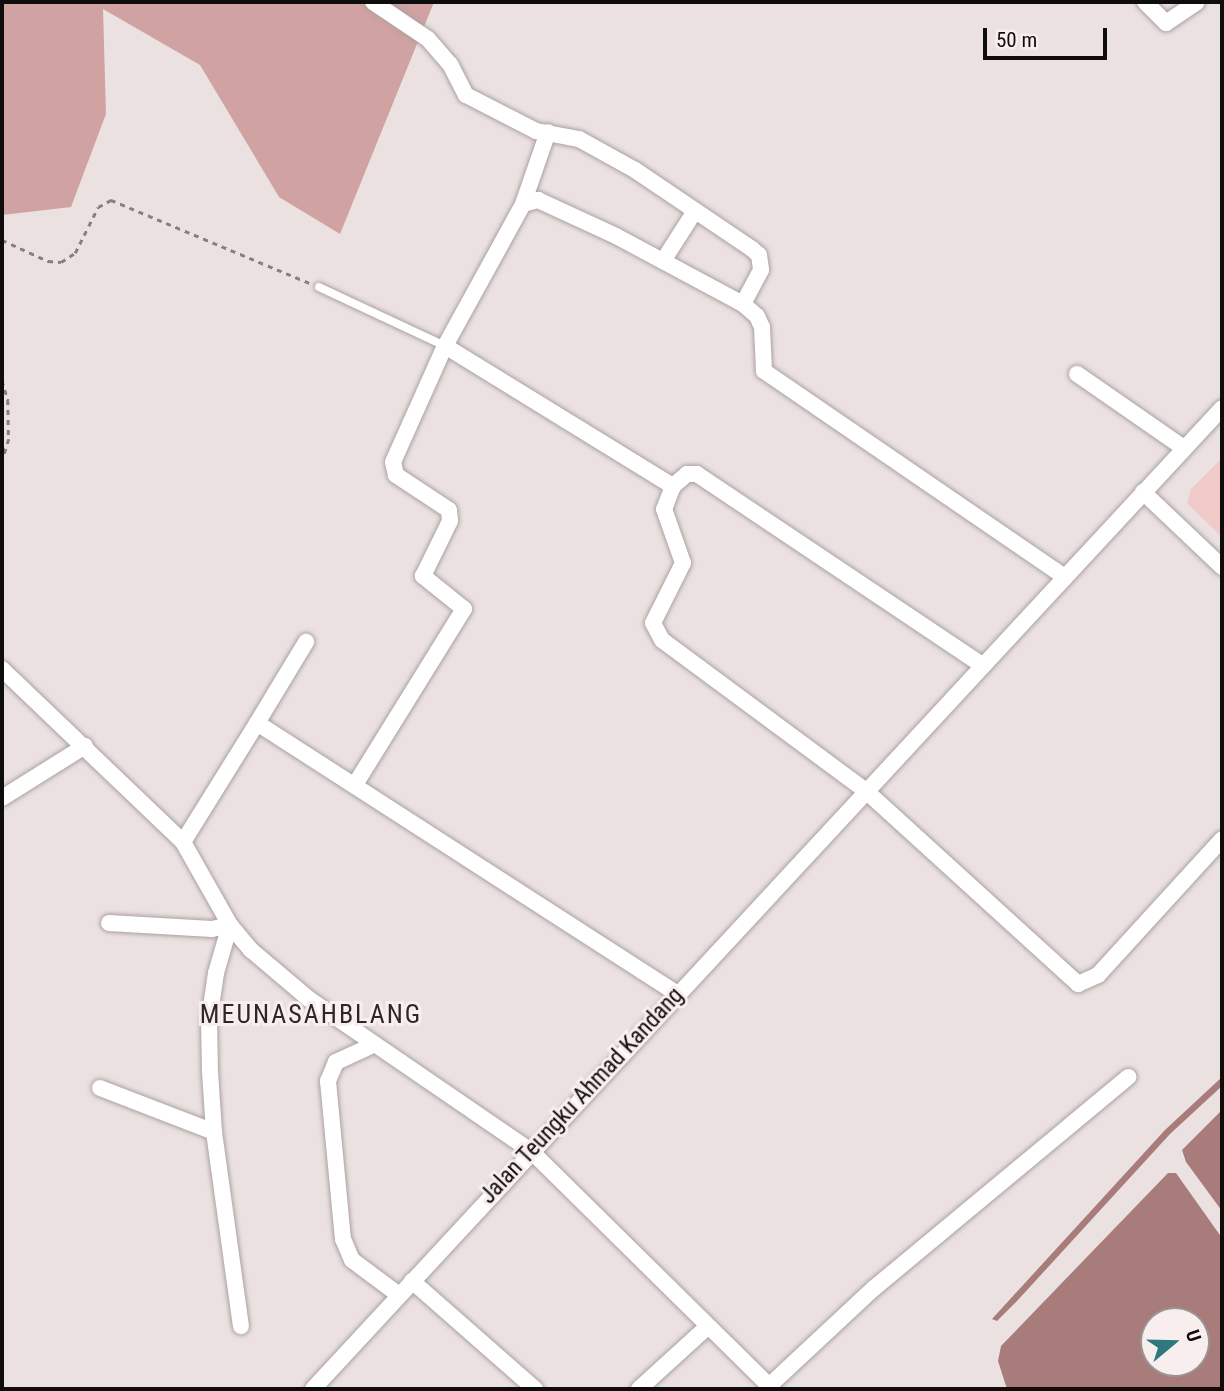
<!DOCTYPE html>
<html>
<head>
<meta charset="utf-8">
<style>
	body { margin:0 }
	#map { position:relative; width:1224px; height:1391px; overflow:hidden; background:#ebe1e0; font-family:"Roboto Condensed",sans-serif }
	div>[style] { position:absolute }
	.green>* { inset:0; background:#efcac9 }
	.forest>* { inset:0; background:#d0a2a1 }
	.water>* { inset:0; background:#a77c7a }
	.path>* { height:2.5px; margin-top:-1.25px; transform-origin:0; background:repeating-linear-gradient(90deg,#87807f 0 5px,transparent 0 10px) }
	.roads { filter:drop-shadow(0 0 2px #aba1a1) drop-shadow(0 0 2px #aba1a1) }
	.service>* { height:8px; margin:-4px; padding:0 4px; transform-origin:4px; border-radius:4px; background:#fff }
	.minor>* { height:16px; margin:-8px; padding:0 8px; transform-origin:8px; border-radius:8px; background:#fff }
	span { translate:-50% -50%; white-space:nowrap; text-align:center; line-height:1.15; -webkit-text-stroke:6px #f8eeed; paint-order:stroke }
	.street-label { font-size:23px; color:#0f0c0c }
	.quarter-label { font-size:26px; color:#2f2727; letter-spacing:2px }
	.frame { position:absolute; inset:0; border:4px solid #0f0c0c; pointer-events:none }
	.north { position:absolute; left:1140px; top:1307px; width:70px; height:70px; box-sizing:border-box; background:#f8eeed; border:2px solid #9b9493; border-radius:50%; rotate:71deg; font-size:19px; font-weight:700; line-height:28px; text-align:center; color:#0f0c0c }
	.north::after { content:''; display:block; margin:auto; width:24px; height:32px; background:#2f787d; clip-path:polygon(50% 0,100% 100%,50% 72%,0 100%) }
	.scale { position:absolute; left:983px; top:28px; width:124px; height:32px; box-sizing:border-box; border:4px solid #0f0c0c; border-top:0; padding-left:9px; font-size:21px; line-height:24px; white-space:nowrap; color:#0f0c0c; -webkit-text-stroke:5px #f8eeed; paint-order:stroke }
</style>
</head>
<body>
<div id="map">
	<div class="green">
		<i style="clip-path:polygon(1222px 458px,1222px 537px,1187px 503px,1191px 489px)"></i>
	</div>
	<div class="forest">
		<i style="clip-path:polygon(2px 2px,434px 2px,340px 234px,279px 197px,200px 65px,103px 9px,106px 114px,71px 207px,2px 215px)"></i>
	</div>
	<div class="water">
		<i style="clip-path:polygon(1222px 1077px,1222px 1086px,1170px 1134px,1017px 1301px,997px 1321px,992px 1319px,1165px 1130px)"></i>
		<i style="clip-path:polygon(1222px 1110px,1222px 1211px,1186px 1162px,1182px 1150px)"></i>
		<i style="clip-path:polygon(evenodd,1168px 1173px,1176px 1173px,1222px 1238px,1222px 1389px,1007px 1389px,998px 1361px,1001px 1346px,1168px 1173px,1154px 1321px,1196px 1321px,1196px 1363px,1154px 1363px,1154px 1321px)"></i>
	</div>
	<div class="path">
		<i style="left:2px;top:240px;width:51px;rotate:24.5deg"></i>
		<i style="left:48px;top:261px;width:13px;rotate:4deg"></i>
		<i style="left:61px;top:262px;width:17px;rotate:-33deg"></i>
		<i style="left:75px;top:253px;width:51px;rotate:-63.4deg"></i>
		<i style="left:98px;top:207px;width:15px;rotate:-28deg"></i>
		<i style="left:111px;top:200px;width:215px;rotate:22.7deg"></i>
		<i style="left:2px;top:380px;width:21px;rotate:73deg"></i>
		<i style="left:8px;top:400px;width:39px;rotate:89deg"></i>
		<i style="left:9px;top:439px;width:24px;rotate:107deg"></i>
	</div>
	<div class="roads">
		<div class="service">
			<i style="left:319px;top:287px;width:139px;rotate:25.1deg"></i>
		</div>
		<div class="minor">
			<i style="left:373px;top:2px;width:66px;rotate:33.9deg"></i>
			<i style="left:428px;top:39px;width:33px;rotate:49deg"></i>
			<i style="left:450px;top:64px;width:35px;rotate:63deg"></i>
			<i style="left:466px;top:95px;width:79px;rotate:27.2deg"></i>
			<i style="left:536px;top:131px;width:44px;rotate:10.5deg"></i>
			<i style="left:579px;top:139px;width:64px;rotate:29deg"></i>
			<i style="left:635px;top:170px;width:141px;rotate:34deg"></i>
			<i style="left:752px;top:249px;width:9px;rotate:41deg"></i>
			<i style="left:759px;top:255px;width:15px;rotate:82deg"></i>
			<i style="left:761px;top:270px;width:38px;rotate:118deg"></i>
			<i style="left:1145px;top:2px;width:30px;rotate:45deg"></i>
			<i style="left:1166px;top:23px;width:37px;rotate:-34deg"></i>
			<i style="left:523px;top:204px;width:76px;rotate:-70.9deg"></i>
			<i style="left:663px;top:261px;width:59px;rotate:-57.4deg"></i>
			<i style="left:445px;top:346px;width:268px;rotate:31.6deg"></i>
			<i style="left:1077px;top:374px;width:130px;rotate:34.7deg"></i>
			<i style="left:1143px;top:492px;width:109px;rotate:43.5deg"></i>
			<i style="left:982px;top:665px;width:343px;rotate:-146.2deg"></i>
			<i style="left:697px;top:474px;width:10px;rotate:180deg"></i>
			<i style="left:687px;top:474px;width:18px;rotate:139deg"></i>
			<i style="left:673px;top:486px;width:25px;rotate:111deg"></i>
			<i style="left:664px;top:509px;width:57px;rotate:70.6deg"></i>
			<i style="left:683px;top:563px;width:67px;rotate:116.6deg"></i>
			<i style="left:653px;top:623px;width:19px;rotate:62deg"></i>
			<i style="left:662px;top:640px;width:254px;rotate:36.5deg"></i>
			<i style="left:866px;top:791px;width:287px;rotate:42.3deg"></i>
			<i style="left:1078px;top:984px;width:22px;rotate:-24deg"></i>
			<i style="left:1098px;top:975px;width:184px;rotate:-47.6deg"></i>
			<i style="left:2px;top:669px;width:250px;rotate:43.7deg"></i>
			<i style="left:183px;top:842px;width:95px;rotate:60.5deg"></i>
			<i style="left:230px;top:925px;width:33px;rotate:50deg"></i>
			<i style="left:251px;top:950px;width:76px;rotate:40.2deg"></i>
			<i style="left:309px;top:999px;width:269px;rotate:34.4deg"></i>
			<i style="left:531px;top:1151px;width:339px;rotate:44.6deg"></i>
			<i style="left:257px;top:723px;width:95px;rotate:-58.8deg"></i>
			<i style="left:356px;top:783px;width:205px;rotate:-58.2deg"></i>
			<i style="left:464px;top:609px;width:53px;rotate:-141.2deg"></i>
			<i style="left:423px;top:576px;width:61px;rotate:-63.9deg"></i>
			<i style="left:450px;top:521px;width:11px;rotate:-95deg"></i>
			<i style="left:449px;top:510px;width:64px;rotate:-146.6deg"></i>
			<i style="left:396px;top:475px;width:13px;rotate:-103deg"></i>
			<i style="left:393px;top:462px;width:127px;rotate:-65.9deg"></i>
			<i style="left:445px;top:346px;width:162px;rotate:-61.2deg"></i>
			<i style="left:523px;top:204px;width:16px;rotate:-15deg"></i>
			<i style="left:538px;top:200px;width:86px;rotate:24.8deg"></i>
			<i style="left:616px;top:236px;width:144px;rotate:28.2deg"></i>
			<i style="left:743px;top:304px;width:18px;rotate:41deg"></i>
			<i style="left:757px;top:316px;width:12px;rotate:66deg"></i>
			<i style="left:762px;top:327px;width:44px;rotate:87.4deg"></i>
			<i style="left:764px;top:371px;width:365px;rotate:34.4deg"></i>
			<i style="left:2px;top:798px;width:98px;rotate:-32.1deg"></i>
			<i style="left:183px;top:842px;width:140px;rotate:-58.1deg"></i>
			<i style="left:257px;top:723px;width:500px;rotate:32.8deg"></i>
			<i style="left:109px;top:923px;width:103px;rotate:3.3deg"></i>
			<i style="left:212px;top:929px;width:18px;rotate:-13deg"></i>
			<i style="left:230px;top:925px;width:50px;rotate:106.3deg"></i>
			<i style="left:216px;top:973px;width:48px;rotate:98.5deg"></i>
			<i style="left:209px;top:1020px;width:52px;rotate:88.9deg"></i>
			<i style="left:210px;top:1072px;width:60px;rotate:86.2deg"></i>
			<i style="left:214px;top:1132px;width:196px;rotate:82.1deg"></i>
			<i style="left:373px;top:1045px;width:41px;rotate:155.3deg"></i>
			<i style="left:336px;top:1062px;width:21px;rotate:113deg"></i>
			<i style="left:328px;top:1081px;width:159px;rotate:84.6deg"></i>
			<i style="left:343px;top:1239px;width:23px;rotate:67deg"></i>
			<i style="left:352px;top:1260px;width:59px;rotate:36.7deg"></i>
			<i style="left:100px;top:1088px;width:122px;rotate:21.1deg"></i>
			<i style="left:412px;top:1281px;width:164px;rotate:41.3deg"></i>
			<i style="left:769px;top:1386px;width:142px;rotate:-43deg"></i>
			<i style="left:873px;top:1289px;width:332px;rotate:-39.7deg"></i>
			<i style="left:313px;top:1389px;width:1337px;rotate:-47.18deg"></i>
			<i style="left:639px;top:1389px;width:91px;rotate:-42.3deg"></i>
		</div>
	</div>
	<div class="street-label">
		<span style="left:582px;top:1096px;rotate:-47deg">Jalan Teungku Ahmad Kandang</span>
	</div>
	<div class="quarter-label">
		<span style="left:311px;top:1015px">MEUNASAHBLANG</span>
	</div>
	<div class="frame"></div>
	<div class="north">U</div>
	<div class="scale">50 m</div>
</div>
</body>
</html>
